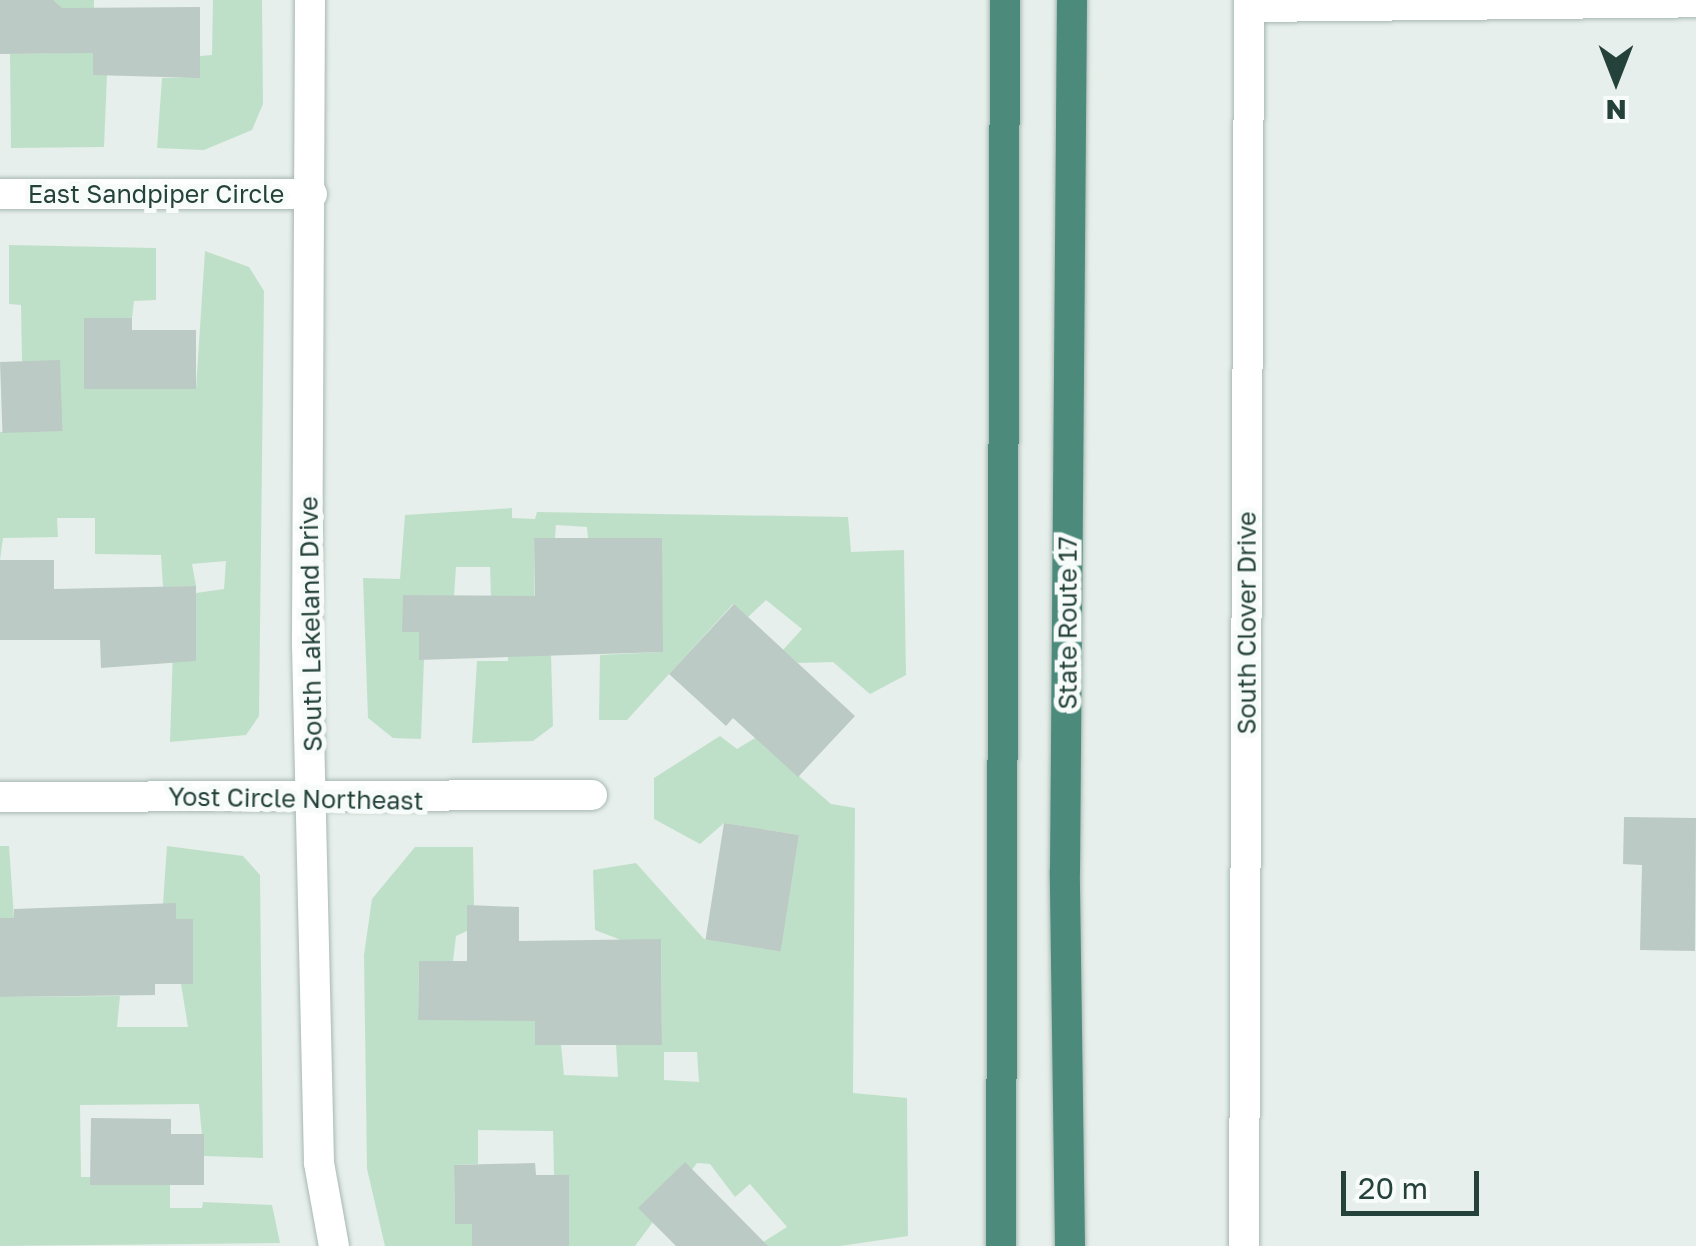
<!DOCTYPE html>
<html>
<head>
<meta charset="utf-8">
<style>
	body { margin:0 }
	#map { position:relative; width:1696px; height:1246px; overflow:hidden; background:#e6efeb; font-family:"Golos Text",sans-serif }
	div>[style] { position:absolute }
	.green>* { inset:0; background:#bfe0c8 }
	.building>* { inset:0; background:#bbcac4; transform-origin:0 0 }
	.roads { filter:drop-shadow(0 0 2px #a8b8b2) drop-shadow(0 0 2px #a8b8b2) }
	.minor>* { height:30px; margin:-15px; padding:0 15px; transform-origin:15px; border-radius:15px; background:#fff }
	.tertiary>* { height:30px; margin:-15px; padding:0 15px; transform-origin:15px; border-radius:15px; background:#fff }
	.trunk>* { height:30px; margin:-15px; padding:0 15px; transform-origin:15px; border-radius:15px; background:#4c8a7c }
	span { translate:-50% -50%; white-space:nowrap; text-align:center; line-height:1.15; -webkit-text-stroke:10px #f7fbf9; paint-order:stroke }
	.street-label { font-size:25px; color:#24423a }
	.north { position:absolute; left:1566px; top:30px; width:100px; height:100px; -webkit-text-stroke:8px #f7fbf9; paint-order:stroke; rotate:180deg; font-size:28px; font-weight:700; line-height:40px; text-align:center; color:#24423a }
	.north::after { content:''; display:block; margin:auto; width:35px; height:45px; background:#24423a; clip-path:polygon(50% 0,100% 100%,50% 72%,0 100%) }
	.scale { position:absolute; left:1341px; top:1171px; width:138px; height:45px; box-sizing:border-box; border:5px solid #24423a; border-top:0; padding-left:12px; font-size:30px; line-height:35px; white-space:nowrap; color:#24423a; -webkit-text-stroke:8px #f7fbf9; paint-order:stroke }
</style>
</head>
<body>
<div id="map">
	<div class="green">
		<i style="clip-path:polygon(53px 0,94px 0,93px 74px,107px 75px,104px 147px,11px 148px,10px 54px,61px 53px)"></i>
		<i style="clip-path:polygon(213px 0,262px 0,263px 104px,252px 130px,204px 150px,157px 148px,162px 78px,200px 77px,200px 56px,212px 55px)"></i>
		<i style="clip-path:polygon(9px 245px,156px 248px,156px 300px,134px 301px,132px 318px,84px 318px,85px 389px,196px 389px,205px 251px,249px 267px,264px 291px,259px 716px,246px 735px,170px 742px,173px 648px,185px 660px,196px 660px,196px 593px,224px 589px,226px 561px,192px 564px,196px 586px,163px 587px,161px 555px,95px 554px,95px 518px,57px 518px,58px 537px,3px 538px,0 560px,0 432px,62px 430px,22px 361px,21px 305px,9px 304px)"></i>
		<i style="clip-path:polygon(512px 508px,512px 518px,535px 519px,537px 512px,848px 517px,851px 552px,904px 550px,906px 675px,870px 694px,833px 662px,798px 663px,783px 650px,802px 629px,766px 600px,748px 617px,733px 604px,627px 720px,599px 720px,600px 655px,662px 652px,662px 538px,588px 538px,587px 527px,556px 525px,555px 538px,534px 539px,535px 653px,551px 654px,553px 726px,533px 741px,472px 743px,477px 661px,508px 661px,509px 597px,491px 596px,490px 567px,456px 567px,454px 596px,403px 595px,403px 632px,419px 632px,419px 659px,424px 660px,421px 739px,393px 738px,368px 718px,363px 578px,400px 579px,405px 515px)"></i>
		<i style="clip-path:polygon(evenodd,720px 736px,737px 749px,755px 738px,831px 804px,855px 808px,853px 1093px,907px 1098px,908px 1236px,840px 1246px,757px 1246px,787px 1227px,750px 1184px,735px 1197px,710px 1164px,697px 1163px,635px 1246px,569px 1246px,569px 1175px,554px 1175px,553px 1131px,478px 1130px,478px 1164px,454px 1165px,455px 1224px,472px 1224px,472px 1246px,385px 1246px,367px 1169px,364px 955px,372px 899px,415px 847px,473px 847px,474px 905px,467px 931px,456px 936px,453px 961px,419px 962px,418px 1020px,535px 1019px,535px 1045px,561px 1045px,564px 1075px,618px 1077px,616px 1045px,662px 1044px,661px 940px,621px 940px,595px 930px,593px 870px,636px 863px,704px 939px,780px 951px,799px 835px,724px 823px,700px 844px,654px 819px,654px 778px,720px 736px,664px 1052px,697px 1052px,699px 1082px,664px 1080px,664px 1052px)"></i>
		<i style="clip-path:polygon(0 846px,9px 846px,14px 918px,0 918px)"></i>
		<i style="clip-path:polygon(167px 846px,243px 856px,260px 875px,263px 1158px,204px 1156px,199px 1104px,80px 1105px,81px 1177px,90px 1177px,91px 1185px,170px 1185px,170px 1208px,202px 1208px,203px 1202px,272px 1205px,280px 1243px,0 1246px,0 997px,120px 996px,117px 1027px,188px 1027px,181px 984px,193px 984px,193px 920px,176px 919px,163px 904px)"></i>
	</div>
	<div class="building">
		<i style="clip-path:polygon(0 0,53px 0,62px 8px,200px 7px,200px 78px,93px 75px,93px 53px,0 54px)"></i>
		<i style="clip-path:polygon(84px 318px,132px 318px,132px 330px,196px 330px,196px 389px,84px 389px)"></i>
		<i style="left:60px;top:360px;width:71px;height:60px;rotate:88deg"></i>
		<i style="clip-path:polygon(534px 538px,662px 538px,663px 652px,419px 660px,419px 632px,402px 632px,403px 595px,535px 596px)"></i>
		<i style="clip-path:polygon(0 560px,54px 560px,54px 589px,196px 586px,196px 661px,101px 668px,100px 640px,0 640px)"></i>
		<i style="clip-path:polygon(734px 604px,855px 716px,798px 777px,733px 718px,726px 726px,669px 674px)"></i>
		<i style="clip-path:polygon(1624px 817px,1696px 818px,1695px 951px,1640px 950px,1642px 865px,1623px 864px)"></i>
		<i style="left:724px;top:823px;width:76px;height:118px;rotate:9deg"></i>
		<i style="clip-path:polygon(176px 903px,176px 919px,193px 919px,193px 984px,155px 984px,155px 995px,0 997px,0 918px,14px 918px,14px 909px)"></i>
		<i style="clip-path:polygon(467px 905px,519px 907px,519px 941px,661px 939px,662px 1045px,535px 1045px,535px 1021px,418px 1020px,419px 961px,467px 961px)"></i>
		<i style="clip-path:polygon(91px 1118px,171px 1119px,171px 1134px,204px 1134px,204px 1185px,90px 1185px)"></i>
		<i style="clip-path:polygon(685px 1162px,768px 1246px,676px 1246px,638px 1208px)"></i>
		<i style="clip-path:polygon(535px 1163px,536px 1175px,569px 1175px,569px 1246px,472px 1246px,472px 1224px,455px 1224px,454px 1165px)"></i>
	</div>
	<div class="roads">
		<div class="minor">
			<i style="left:310px;top:0;width:645px;rotate:90.27deg"></i>
			<i style="left:307px;top:645px;width:518px;rotate:88.67deg"></i>
			<i style="left:319px;top:1163px;width:84px;rotate:79.8deg"></i>
			<i style="left:1249px;top:7px;width:447px;rotate:-0.6deg"></i>
			<i style="left:0;top:194px;width:312px"></i>
			<i style="left:0;top:797px;width:592px;rotate:-0.19deg"></i>
		</div>
		<div class="tertiary">
			<i style="left:1244px;top:1246px;width:1246px;rotate:-89.77deg"></i>
		</div>
		<div class="trunk">
			<i style="left:1001px;top:1246px;width:1246px;rotate:-89.82deg"></i>
			<i style="left:1070px;top:1246px;width:375px;rotate:-90.8deg"></i>
			<i style="left:1065px;top:871px;width:871px;rotate:-89.54deg"></i>
		</div>
	</div>
	<div class="street-label">
		<span style="left:156px;top:194px">East Sandpiper Circle</span>
		<span style="left:1068px;top:623px;rotate:-90deg">State Route 17</span>
		<span style="left:1247px;top:623px;rotate:-90deg">South Clover Drive</span>
		<span style="left:311px;top:624px;rotate:-91deg">South Lakeland Drive</span>
		<span style="left:296px;top:799px;rotate:1deg">Yost Circle Northeast</span>
	</div>
	<div class="north">N</div>
	<div class="scale">20 m</div>
</div>
</body>
</html>
